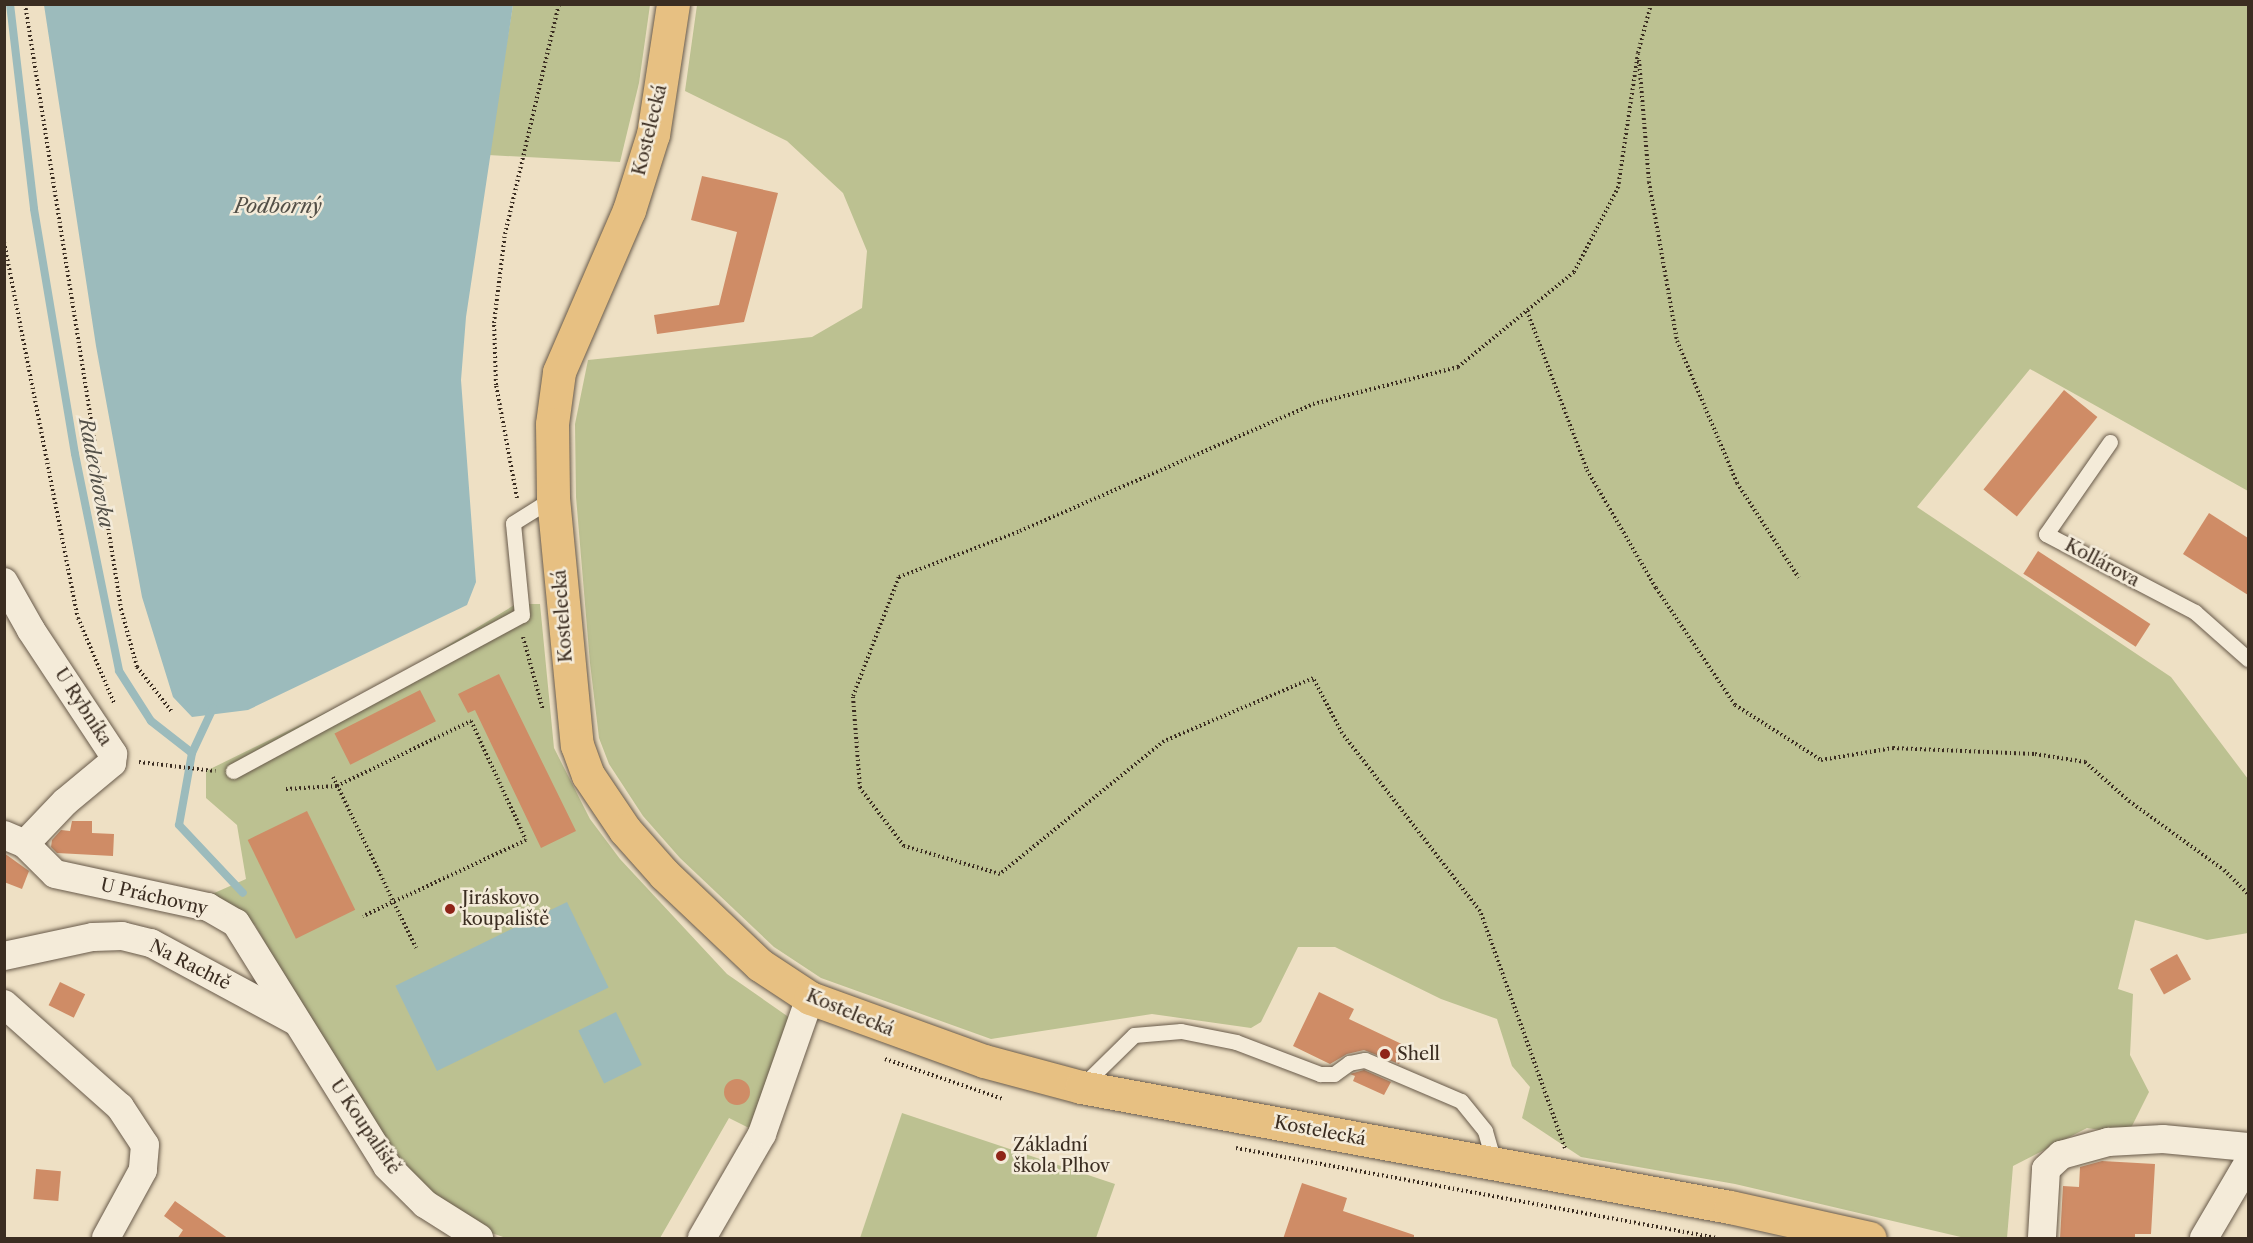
<!DOCTYPE html>
<html>
<head>
<meta charset="utf-8">
<style>
	body { margin:0 }
	#map { position:relative; width:2253px; height:1243px; overflow:hidden; background:#eee0c4; font-family:"Libre Caslon Text",serif }
	div>[style] { position:absolute }
	.green>* { inset:0; background:#bcc191 }
	.water>* { inset:0; background:#9cbbbc; transform-origin:0 0 }
	.stream>* { height:8px; margin:-4px; padding:0 4px; transform-origin:4px; border-radius:4px; background:#9cbbbc }
	.building>* { inset:0; background:#cf8c66; transform-origin:0 0 }
	.round { border-radius:50% }
	.path>* { height:4px; margin-top:-2px; transform-origin:0; background:repeating-linear-gradient(90deg,#3b2d21 0 1.5px,transparent 0 4.5px) }
	.roads { filter:drop-shadow(0 0 2px #685a4a) drop-shadow(0 0 2px #685a4a) }
	.lane>* { height:15px; margin:-7.5px; padding:0 7.5px; transform-origin:7.5px; border-radius:7.5px; background:#f4ebd9 }
	.street>* { height:28px; margin:-14px; padding:0 14px; transform-origin:14px; border-radius:14px; background:#f4ebd9 }
	.primary>* { height:33px; margin:-16.5px; padding:0 16.5px; transform-origin:16.5px; border-radius:16.5px; background:#e7c082 }
	.dots>* { width:16px; height:16px; translate:-50% -50%; box-sizing:border-box; border:3px solid #f4ebd9; border-radius:50% }
	span { translate:-50% -50%; white-space:nowrap; text-align:center; line-height:1.15; -webkit-text-stroke:5px #f4ebd9; paint-order:stroke }
	.street-label { font-size:18px; color:#3b2d21 }
	.poi-label { font-size:18px; color:#3b2d21 }
	.left { translate:0 -50%; text-align:left }
	.water-label { font-size:20px; color:#535048; font-style:italic }
	.frame { position:absolute; inset:0; border:6px solid #3b2d21; pointer-events:none }
</style>
</head>
<body>
<div id="map">
	<div class="green">
		<i style="clip-path:polygon(513px 5px,650px 5px,639px 83px,620px 162px,488px 155px)"></i>
		<i style="clip-path:polygon(697px 5px,2248px 5px,2248px 491px,2030px 369px,1917px 507px,2171px 677px,2248px 779px,2248px 933px,2207px 940px,2135px 920px,2118px 989px,2133px 994px,2130px 1055px,2149px 1092px,2128px 1134px,2087px 1128px,2013px 1166px,2007px 1238px,1965px 1238px,1735px 1184px,1581px 1157px,1522px 1118px,1530px 1087px,1512px 1066px,1497px 1019px,1441px 999px,1335px 947px,1298px 947px,1261px 1022px,1251px 1028px,1152px 1014px,991px 1039px,821px 978px,774px 947px,680px 858px,643px 816px,609px 764px,599px 738px,590px 663px,576px 497px,575px 424px,588px 360px,812px 337px,862px 308px,867px 251px,843px 193px,787px 141px,685px 91px)"></i>
		<i style="clip-path:polygon(516px 604px,540px 604px,554px 748px,590px 819px,620px 859px,727px 974px,790px 1018px,749px 1128px,729px 1118px,660px 1238px,506px 1238px,483px 1230px,430px 1196px,357px 1105px,255px 925px,212px 894px,246px 879px,237px 825px,206px 798px,206px 771px,384px 684px)"></i>
		<i style="clip-path:polygon(902px 1113px,1115px 1184px,1096px 1238px,860px 1238px)"></i>
	</div>
	<div class="water">
		<i style="clip-path:polygon(44px 5px,513px 5px,466px 317px,461px 380px,476px 582px,467px 605px,248px 710px,192px 717px,173px 697px,142px 597px,96px 346px)"></i>
		<i style="left:567px;top:902px;width:95px;height:191px;rotate:64deg"></i>
		<i style="left:616px;top:1012px;width:59px;height:42px;rotate:64deg"></i>
	</div>
	<div class="stream">
		<i style="left:10px;top:4px;width:206px;rotate:83.3deg"></i>
		<i style="left:34px;top:209px;width:248px;rotate:80.5deg"></i>
		<i style="left:75px;top:454px;width:221px;rotate:78.5deg"></i>
		<i style="left:119px;top:671px;width:59px;rotate:57.4deg"></i>
		<i style="left:151px;top:721px;width:52px;rotate:38deg"></i>
		<i style="left:213px;top:708px;width:50px;rotate:115deg"></i>
		<i style="left:192px;top:753px;width:73px;rotate:100.2deg"></i>
		<i style="left:179px;top:825px;width:93px;rotate:46.7deg"></i>
	</div>
	<div class="building">
		<i style="clip-path:polygon(702px 176px,778px 193px,744px 322px,657px 334px,654px 315px,719px 305px,737px 232px,691px 220px)"></i>
		<i style="left:2064px;top:390px;width:43px;height:128px;rotate:39deg"></i>
		<i style="clip-path:polygon(2209px 513px,2248px 538px,2248px 595px,2183px 554px)"></i>
		<i style="left:2038px;top:551px;width:134px;height:27px;rotate:33deg"></i>
		<i style="clip-path:polygon(499px 674px,576px 831px,541px 848px,475px 710px,468px 713px,458px 694px)"></i>
		<i style="left:420px;top:690px;width:35px;height:96px;rotate:63deg"></i>
		<i style="left:307px;top:811px;width:110px;height:66px;rotate:64deg"></i>
		<i style="clip-path:polygon(72px 821px,92px 821px,92px 833px,114px 834px,113px 856px,57px 853px,51px 847px,52px 840px,61px 830px,70px 831px)"></i>
		<i style="clip-path:polygon(4px 853px,29px 871px,22px 889px,4px 882px)"></i>
		<i style="left:2177px;top:954px;width:29px;height:31px;rotate:61deg"></i>
		<i style="left:60px;top:982px;width:28px;height:26px;rotate:26deg"></i>
		<i style="clip-path:polygon(1319px 992px,1354px 1009px,1349px 1019px,1408px 1047px,1399px 1064px,1364px 1050px,1347px 1054px,1330px 1064px,1293px 1046px)"></i>
		<i style="clip-path:polygon(1364px 1070px,1391px 1082px,1384px 1095px,1353px 1081px,1355px 1076px,1350px 1074px)"></i>
		<i class="round" style="left:724px;top:1079px;width:26px;height:26px"></i>
		<i style="clip-path:polygon(2102px 1161px,2155px 1164px,2151px 1234px,2135px 1234px,2135px 1239px,2060px 1239px,2063px 1186px,2079px 1187px,2080px 1167px)"></i>
		<i style="left:36px;top:1169px;width:25px;height:30px;rotate:5deg"></i>
		<i style="clip-path:polygon(1302px 1183px,1347px 1198px,1343px 1211px,1414px 1235px,1414px 1239px,1283px 1239px)"></i>
		<i style="clip-path:polygon(175px 1201px,229px 1239px,177px 1239px,183px 1230px,164px 1216px)"></i>
	</div>
	<div class="path">
		<i style="left:25px;top:4px;width:613px;rotate:80.98deg"></i>
		<i style="left:121px;top:609px;width:60px;rotate:74.6deg"></i>
		<i style="left:137px;top:667px;width:57px;rotate:52.1deg"></i>
		<i style="left:1639px;top:60px;width:122px;rotate:85.3deg"></i>
		<i style="left:1649px;top:182px;width:161px;rotate:80deg"></i>
		<i style="left:1677px;top:341px;width:154px;rotate:67.1deg"></i>
		<i style="left:1737px;top:483px;width:113px;rotate:56.9deg"></i>
		<i style="left:4px;top:242px;width:383px;rotate:78.9deg"></i>
		<i style="left:78px;top:618px;width:92px;rotate:67deg"></i>
		<i style="left:1527px;top:311px;width:170px;rotate:69.3deg"></i>
		<i style="left:1587px;top:470px;width:137px;rotate:59.7deg"></i>
		<i style="left:1656px;top:588px;width:141px;rotate:56deg"></i>
		<i style="left:1735px;top:705px;width:102px;rotate:32.6deg"></i>
		<i style="left:1821px;top:760px;width:73px;rotate:-9.5deg"></i>
		<i style="left:1893px;top:748px;width:142px;rotate:2.4deg"></i>
		<i style="left:2035px;top:754px;width:51px;rotate:9.1deg"></i>
		<i style="left:2085px;top:762px;width:59px;rotate:41.6deg"></i>
		<i style="left:2129px;top:801px;width:117px;rotate:36deg"></i>
		<i style="left:2224px;top:870px;width:34px;rotate:45deg"></i>
		<i style="left:517px;top:498px;width:115px;rotate:-100.5deg"></i>
		<i style="left:496px;top:385px;width:62px;rotate:-91.8deg"></i>
		<i style="left:494px;top:323px;width:90px;rotate:-83deg"></i>
		<i style="left:505px;top:234px;width:236px;rotate:-76.8deg"></i>
		<i style="left:523px;top:637px;width:76px;rotate:74.7deg"></i>
		<i style="left:139px;top:762px;width:77px;rotate:6.8deg"></i>
		<i style="left:333px;top:777px;width:190px;rotate:64.1deg"></i>
		<i style="left:286px;top:789px;width:51px;rotate:-3.4deg"></i>
		<i style="left:337px;top:786px;width:149px;rotate:-25.9deg"></i>
		<i style="left:471px;top:721px;width:131px;rotate:65.2deg"></i>
		<i style="left:526px;top:840px;width:180px;rotate:155deg"></i>
		<i style="left:885px;top:1059px;width:125px;rotate:18.7deg"></i>
		<i style="left:1236px;top:1148px;width:490px;rotate:10.6deg"></i>
		<i style="left:1565px;top:1148px;width:252px;rotate:-109.7deg"></i>
		<i style="left:1480px;top:911px;width:225px;rotate:-127.8deg"></i>
		<i style="left:1342px;top:733px;width:62px;rotate:-117.8deg"></i>
		<i style="left:1313px;top:678px;width:162px;rotate:157.1deg"></i>
		<i style="left:1164px;top:741px;width:211px;rotate:141deg"></i>
		<i style="left:1000px;top:874px;width:100px;rotate:-163.7deg"></i>
		<i style="left:904px;top:846px;width:73px;rotate:-127.2deg"></i>
		<i style="left:860px;top:788px;width:92px;rotate:-94.4deg"></i>
		<i style="left:853px;top:696px;width:128px;rotate:-68.9deg"></i>
		<i style="left:899px;top:577px;width:129px;rotate:-20.8deg"></i>
		<i style="left:1020px;top:531px;width:319px;rotate:-23.4deg"></i>
		<i style="left:1313px;top:404px;width:150px;rotate:-14.3deg"></i>
		<i style="left:1458px;top:367px;width:150px;rotate:-39.3deg"></i>
		<i style="left:1574px;top:272px;width:95px;rotate:-62.4deg"></i>
		<i style="left:1618px;top:188px;width:136px;rotate:-81.6deg"></i>
		<i style="left:1638px;top:53px;width:51px;rotate:-75.1deg"></i>
	</div>
	<div class="roads">
		<div class="lane">
			<i style="left:2110px;top:442px;width:112px;rotate:124.8deg"></i>
			<i style="left:2046px;top:534px;width:168px;rotate:27.6deg"></i>
			<i style="left:2195px;top:612px;width:71px;rotate:41.6deg"></i>
			<i style="left:233px;top:771px;width:328px;rotate:-28.4deg"></i>
			<i style="left:522px;top:615px;width:92px;rotate:-95.6deg"></i>
			<i style="left:513px;top:523px;width:47px;rotate:-32deg"></i>
			<i style="left:1082px;top:1086px;width:73px;rotate:-44.4deg"></i>
			<i style="left:1134px;top:1035px;width:47px;rotate:-4.9deg"></i>
			<i style="left:1181px;top:1031px;width:56px;rotate:11.3deg"></i>
			<i style="left:1236px;top:1042px;width:90px;rotate:20.9deg"></i>
			<i style="left:1320px;top:1074px;width:14px"></i>
			<i style="left:1334px;top:1074px;width:19px;rotate:-36deg"></i>
			<i style="left:1349px;top:1063px;width:16px;rotate:-11deg"></i>
			<i style="left:1365px;top:1060px;width:104px;rotate:23.1deg"></i>
			<i style="left:1461px;top:1101px;width:38px;rotate:51deg"></i>
			<i style="left:1485px;top:1131px;width:36px;rotate:74deg"></i>
		</div>
		<div class="street">
			<i style="left:4px;top:582px;width:55px;rotate:60.6deg"></i>
			<i style="left:31px;top:630px;width:149px;rotate:56.5deg"></i>
			<i style="left:113px;top:754px;width:9px;rotate:96deg"></i>
			<i style="left:112px;top:763px;width:61px;rotate:140.3deg"></i>
			<i style="left:65px;top:802px;width:58px;rotate:133.6deg"></i>
			<i style="left:4px;top:835px;width:23px;rotate:23deg"></i>
			<i style="left:25px;top:844px;width:42px;rotate:45deg"></i>
			<i style="left:55px;top:874px;width:157px;rotate:12.2deg"></i>
			<i style="left:208px;top:907px;width:32px;rotate:30deg"></i>
			<i style="left:236px;top:923px;width:286px;rotate:58.1deg"></i>
			<i style="left:387px;top:1166px;width:54px;rotate:45deg"></i>
			<i style="left:425px;top:1204px;width:64px;rotate:32.2deg"></i>
			<i style="left:4px;top:956px;width:91px;rotate:-12.1deg"></i>
			<i style="left:93px;top:937px;width:29px;rotate:-2deg"></i>
			<i style="left:122px;top:936px;width:30px;rotate:14deg"></i>
			<i style="left:151px;top:943px;width:164px;rotate:28.4deg"></i>
			<i style="left:4px;top:1004px;width:155px;rotate:41.6deg"></i>
			<i style="left:120px;top:1107px;width:45px;rotate:56.7deg"></i>
			<i style="left:145px;top:1145px;width:25px;rotate:95deg"></i>
			<i style="left:143px;top:1170px;width:77px;rotate:118.6deg"></i>
			<i style="left:2042px;top:1237px;width:68px;rotate:-86.6deg"></i>
			<i style="left:2046px;top:1169px;width:21px;rotate:-43deg"></i>
			<i style="left:2061px;top:1155px;width:49px;rotate:-15.5deg"></i>
			<i style="left:2108px;top:1142px;width:55px;rotate:-3.1deg"></i>
			<i style="left:2163px;top:1139px;width:85px;rotate:5.4deg"></i>
			<i style="left:702px;top:1238px;width:120px;rotate:-60deg"></i>
			<i style="left:762px;top:1134px;width:144px;rotate:-70.6deg"></i>
			<i style="left:2204px;top:1238px;width:87px;rotate:-59.6deg"></i>
		</div>
		<div class="primary">
			<i style="left:673px;top:4px;width:132px;rotate:98.7deg"></i>
			<i style="left:653px;top:134px;width:80px;rotate:107.5deg"></i>
			<i style="left:629px;top:210px;width:176px;rotate:113.4deg"></i>
			<i style="left:559px;top:372px;width:52px;rotate:97.7deg"></i>
			<i style="left:552px;top:424px;width:74px;rotate:89.2deg"></i>
			<i style="left:553px;top:498px;width:248px;rotate:84.5deg"></i>
			<i style="left:577px;top:745px;width:32px;rotate:70deg"></i>
			<i style="left:588px;top:775px;width:66px;rotate:56.1deg"></i>
			<i style="left:625px;top:830px;width:59px;rotate:48.4deg"></i>
			<i style="left:664px;top:874px;width:132px;rotate:43.5deg"></i>
			<i style="left:760px;top:965px;width:60px;rotate:33.4deg"></i>
			<i style="left:810px;top:998px;width:185px;rotate:19.9deg"></i>
			<i style="left:984px;top:1061px;width:100px;rotate:15deg"></i>
			<i style="left:1081px;top:1087px;width:660px;rotate:10.48deg"></i>
			<i style="left:1730px;top:1207px;width:143px;rotate:12.5deg"></i>
		</div>
	</div>
	<div class="dots">
		<i style="left:450px;top:909px;background:#8f2418"></i>
		<i style="left:1385px;top:1054px;background:#8f2418"></i>
		<i style="left:1001px;top:1156px;background:#8f2418"></i>
	</div>
	<div class="street-label">
		<span style="left:650px;top:130px;rotate:-76deg">Kostelecká</span>
		<span style="left:2102px;top:563px;rotate:28deg">Kollárova</span>
		<span style="left:563px;top:616px;rotate:-94deg">Kostelecká</span>
		<span style="left:83px;top:707px;rotate:57deg">U Rybníka</span>
		<span style="left:154px;top:897px;rotate:13deg">U Práchovny</span>
		<span style="left:190px;top:965px;rotate:27deg">Na Rachtě</span>
		<span style="left:850px;top:1013px;rotate:23deg">Kostelecká</span>
		<span style="left:365px;top:1127px;rotate:56deg">U Koupaliště</span>
		<span style="left:1320px;top:1131px;rotate:11deg">Kostelecká</span>
	</div>
	<div class="poi-label">
		<span class="left" style="left:462px;top:909px">Jiráskovo<br>koupaliště</span>
		<span class="left" style="left:1397px;top:1054px">Shell</span>
		<span class="left" style="left:1013px;top:1156px">Základní<br>škola Plhov</span>
	</div>
	<div class="water-label">
		<span style="left:278px;top:206px">Podborný</span>
		<span style="left:96px;top:473px;rotate:79deg">Radechovka</span>
	</div>
	<div class="frame"></div>
</div>
</body>
</html>
